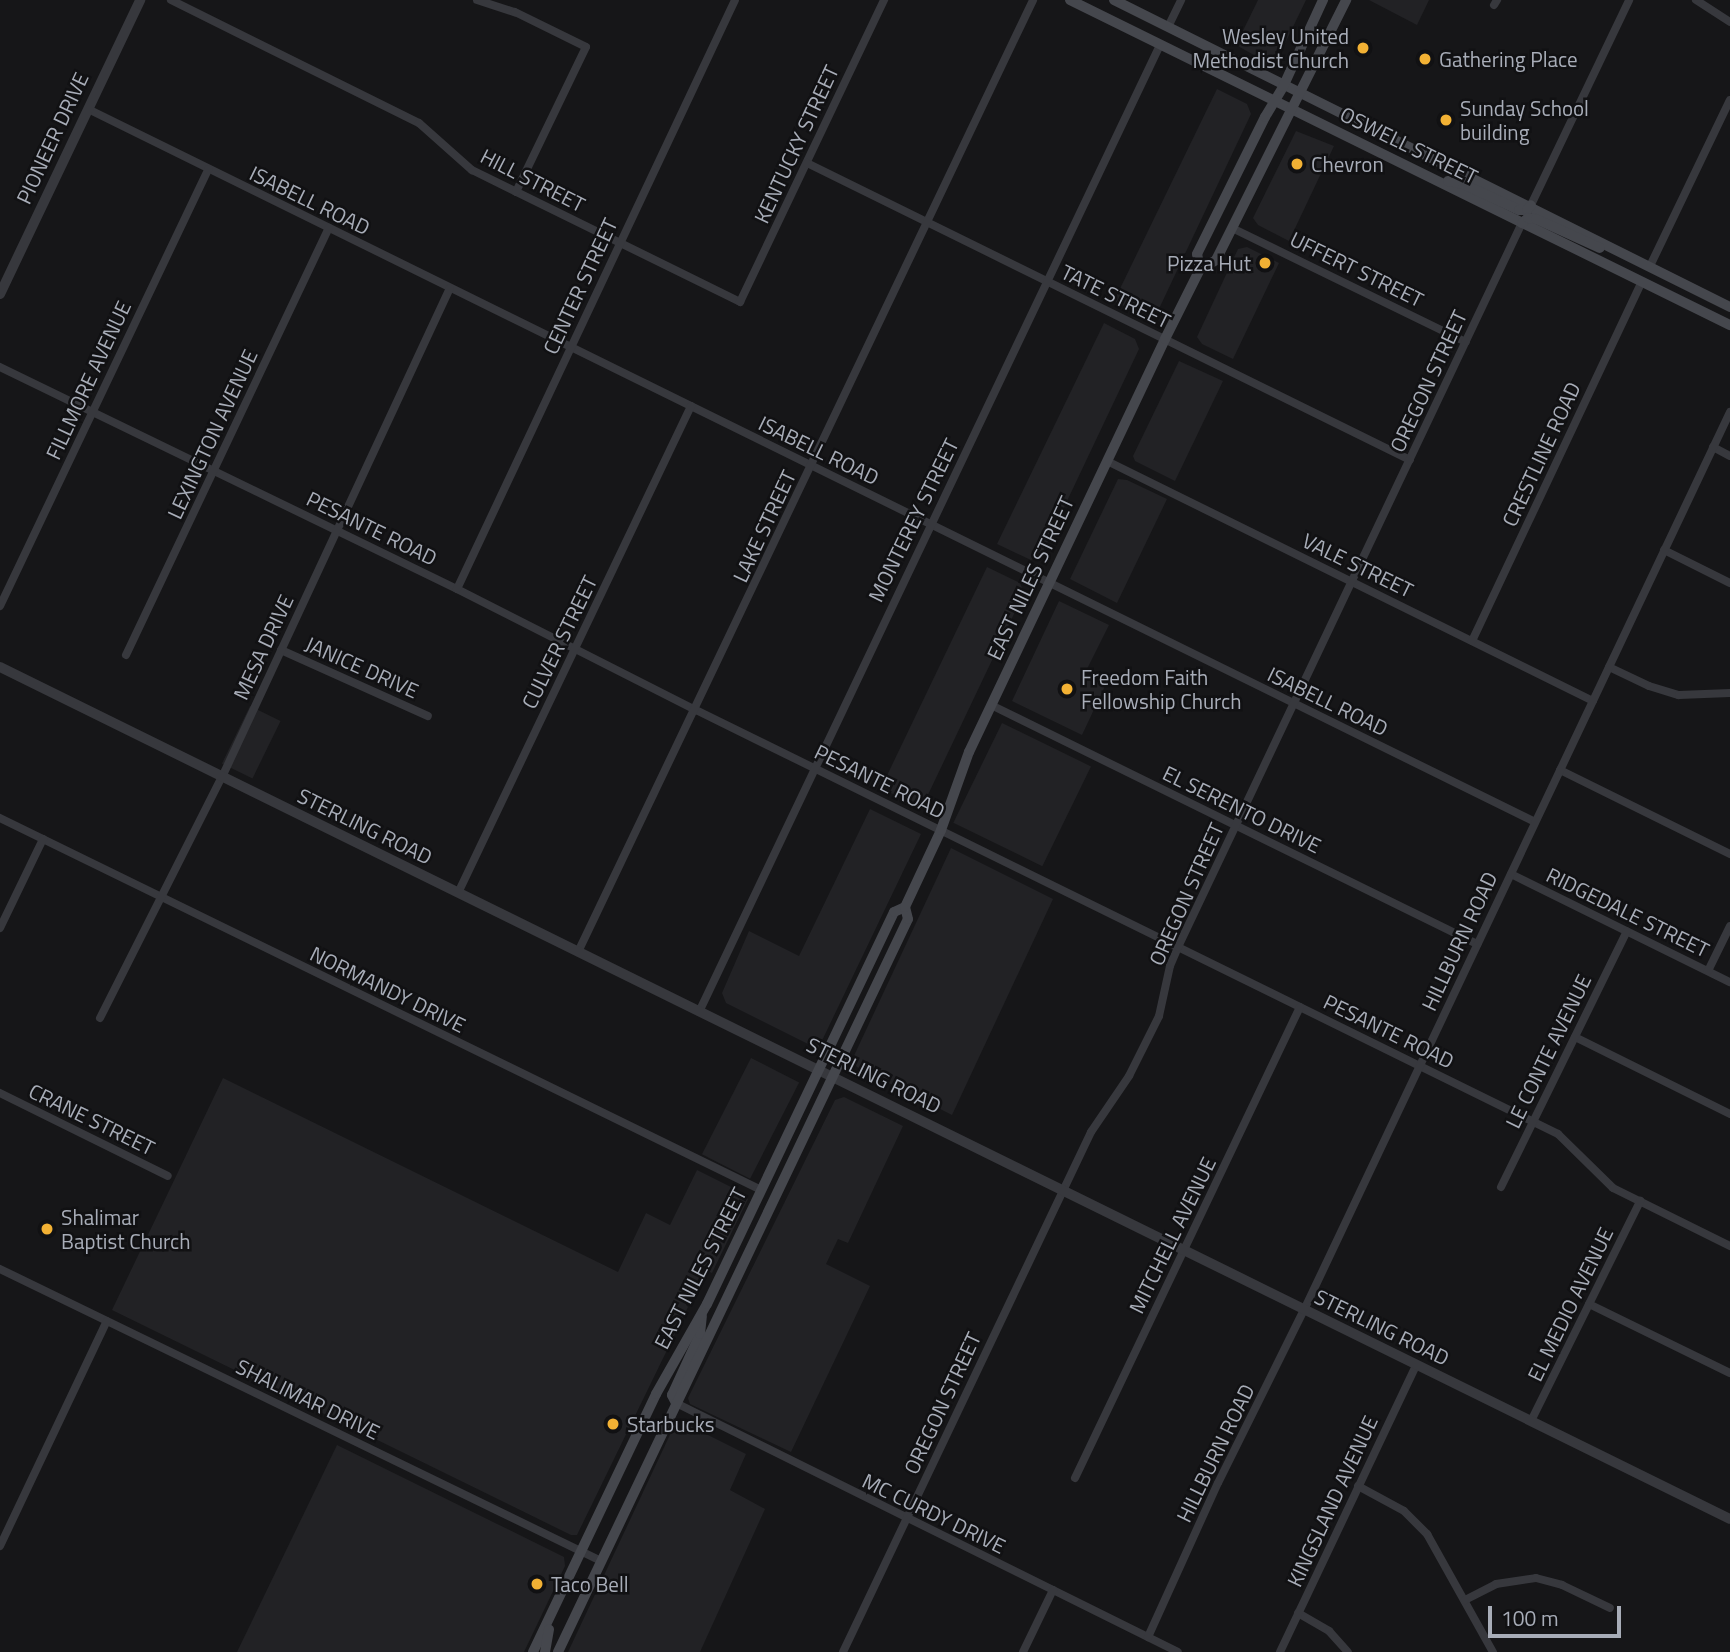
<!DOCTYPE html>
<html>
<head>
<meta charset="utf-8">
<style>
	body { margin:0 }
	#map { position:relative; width:1730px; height:1652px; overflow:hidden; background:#161618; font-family:"Titillium Web",sans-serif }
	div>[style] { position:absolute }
	.built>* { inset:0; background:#222225; transform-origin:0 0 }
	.minor>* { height:8px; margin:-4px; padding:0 4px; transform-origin:4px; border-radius:4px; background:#37383d }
	.tertiary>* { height:10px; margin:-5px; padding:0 5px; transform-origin:5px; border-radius:5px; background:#37383d }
	.secondary>* { height:10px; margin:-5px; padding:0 5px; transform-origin:5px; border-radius:5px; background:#45474d }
	.dots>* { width:19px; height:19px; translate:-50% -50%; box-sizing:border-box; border:4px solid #111113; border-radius:50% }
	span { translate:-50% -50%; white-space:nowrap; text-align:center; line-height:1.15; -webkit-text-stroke:5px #111113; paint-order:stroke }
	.poi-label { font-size:21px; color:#a8adb8 }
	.right { translate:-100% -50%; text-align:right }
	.left { translate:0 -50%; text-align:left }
	.street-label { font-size:21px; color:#a8adb8 }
	.scale { position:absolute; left:1488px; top:1606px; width:133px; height:32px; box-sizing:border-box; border:4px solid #a8adb8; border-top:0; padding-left:9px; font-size:21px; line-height:24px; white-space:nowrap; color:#a8adb8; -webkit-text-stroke:5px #111113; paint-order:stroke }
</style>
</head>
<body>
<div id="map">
	<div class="built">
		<i style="clip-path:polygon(1258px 0,1306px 0,1276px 62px,1270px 64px,1236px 45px)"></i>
		<i style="clip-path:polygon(1369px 0,1429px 0,1417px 25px)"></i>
		<i style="clip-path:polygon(1217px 89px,1247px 104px,1251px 114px,1157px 313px,1146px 317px,1114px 301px)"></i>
		<i style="clip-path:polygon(1296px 131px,1334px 146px,1289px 241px,1258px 225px,1253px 218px)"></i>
		<i style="clip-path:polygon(1247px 247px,1279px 263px,1233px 359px,1202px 344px,1197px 337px,1238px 249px)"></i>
		<i style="clip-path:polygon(1104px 323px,1135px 339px,1139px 349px,1041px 556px,1031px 560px,997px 544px)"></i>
		<i style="clip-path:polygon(1179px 361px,1223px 381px,1175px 481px,1135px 461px,1133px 456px)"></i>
		<i style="clip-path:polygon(1118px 479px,1127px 480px,1167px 499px,1117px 603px,1070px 579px)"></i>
		<i style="clip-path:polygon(987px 567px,1020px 583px,1024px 593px,925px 801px,915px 805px,881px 788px)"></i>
		<i style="clip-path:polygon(1059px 601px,1109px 625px,1084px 675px,1105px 686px,1082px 735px,1012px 701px)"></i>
		<i style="left:250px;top:706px;width:34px;height:64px;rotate:26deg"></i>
		<i style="left:1002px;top:723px;width:99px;height:111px;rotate:26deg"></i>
		<i style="clip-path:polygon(870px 809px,921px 834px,818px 1049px,726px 1003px,722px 993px,749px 931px,799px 956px)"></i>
		<i style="clip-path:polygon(951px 848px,1053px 899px,952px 1115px,857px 1067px,852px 1060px)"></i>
		<i style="left:751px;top:1058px;width:54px;height:108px;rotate:27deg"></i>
		<i style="clip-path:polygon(223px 1078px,618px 1272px,646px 1213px,670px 1225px,697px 1170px,737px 1190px,748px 1199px,712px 1273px,703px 1269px,686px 1305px,688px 1307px,577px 1535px,571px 1535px,112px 1310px)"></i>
		<i style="clip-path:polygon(844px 1097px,903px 1126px,848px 1243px,838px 1239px,826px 1264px,870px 1286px,791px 1452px,690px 1404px,688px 1398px,835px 1100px)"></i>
		<i style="clip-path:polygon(682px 1422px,746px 1454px,730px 1490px,765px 1509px,700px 1652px,568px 1652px,675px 1424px)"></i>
		<i style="clip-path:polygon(337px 1445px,564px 1557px,565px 1566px,524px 1652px,237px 1652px)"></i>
	</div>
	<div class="minor">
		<i style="left:171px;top:0;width:277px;rotate:26.4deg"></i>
		<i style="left:419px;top:123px;width:71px;rotate:41.6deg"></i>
		<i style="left:472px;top:170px;width:299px;rotate:26.2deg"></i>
		<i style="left:740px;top:302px;width:335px;rotate:-64.5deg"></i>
		<i style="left:477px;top:0;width:40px;rotate:18deg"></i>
		<i style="left:515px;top:12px;width:79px;rotate:26.2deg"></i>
		<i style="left:586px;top:47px;width:161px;rotate:115.8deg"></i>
		<i style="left:1696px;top:0;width:40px;rotate:32.9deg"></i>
		<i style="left:1494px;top:5px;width:6px;rotate:-59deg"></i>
		<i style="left:1168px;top:27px;width:30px;rotate:-64deg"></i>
		<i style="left:88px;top:109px;width:1613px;rotate:26.23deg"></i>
		<i style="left:807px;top:163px;width:672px;rotate:26.22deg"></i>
		<i style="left:1531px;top:205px;width:227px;rotate:-64.4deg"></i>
		<i style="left:1232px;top:228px;width:260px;rotate:26deg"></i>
		<i style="left:1650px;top:266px;width:184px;rotate:-64.3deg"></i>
		<i style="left:0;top:367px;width:508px;rotate:25.91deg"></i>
		<i style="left:457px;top:589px;width:268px;rotate:26.9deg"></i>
		<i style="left:696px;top:710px;width:961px;rotate:26.19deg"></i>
		<i style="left:1558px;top:1134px;width:77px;rotate:44.5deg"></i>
		<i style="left:1613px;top:1188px;width:131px;rotate:26.4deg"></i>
		<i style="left:1713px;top:447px;width:19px;rotate:28deg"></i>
		<i style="left:1107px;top:461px;width:542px;rotate:26.28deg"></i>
		<i style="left:1664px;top:550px;width:74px;rotate:26.6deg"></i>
		<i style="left:457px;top:589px;width:651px;rotate:-64.73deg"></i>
		<i style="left:0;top:606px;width:484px;rotate:-64.5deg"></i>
		<i style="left:1472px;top:641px;width:397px;rotate:-64.7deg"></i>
		<i style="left:281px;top:650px;width:161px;rotate:24.2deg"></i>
		<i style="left:126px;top:655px;width:473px;rotate:-64.6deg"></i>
		<i style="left:1609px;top:667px;width:44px;rotate:25.4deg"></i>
		<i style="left:1649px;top:686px;width:31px;rotate:17deg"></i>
		<i style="left:1679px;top:695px;width:51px;rotate:-2.2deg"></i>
		<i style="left:991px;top:705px;width:542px;rotate:26.19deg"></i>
		<i style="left:1560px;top:770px;width:190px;rotate:26.3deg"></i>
		<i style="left:0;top:818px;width:847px;rotate:26.05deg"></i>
		<i style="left:1511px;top:874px;width:244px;rotate:26.3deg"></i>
		<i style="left:458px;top:893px;width:540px;rotate:-64.43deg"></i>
		<i style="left:0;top:928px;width:99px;rotate:-64.2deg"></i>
		<i style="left:578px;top:952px;width:1055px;rotate:-64.45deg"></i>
		<i style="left:1708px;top:971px;width:50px;rotate:-63.9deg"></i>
		<i style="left:699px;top:1012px;width:1071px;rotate:-64.51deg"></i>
		<i style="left:100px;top:1018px;width:272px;rotate:-63.2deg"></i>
		<i style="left:223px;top:775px;width:537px;rotate:-65.01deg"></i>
		<i style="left:1575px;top:1037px;width:173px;rotate:26.4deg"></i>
		<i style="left:0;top:1093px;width:187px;rotate:26.3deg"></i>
		<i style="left:1501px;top:1187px;width:285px;rotate:-63.8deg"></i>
		<i style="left:0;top:1269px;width:668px;rotate:25.91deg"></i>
		<i style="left:1589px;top:1304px;width:157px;rotate:26.1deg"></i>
		<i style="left:676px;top:1403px;width:560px;rotate:26.38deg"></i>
		<i style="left:1531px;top:1421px;width:246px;rotate:-63.6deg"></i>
		<i style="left:1075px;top:1478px;width:522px;rotate:-64.47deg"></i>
		<i style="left:1358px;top:1486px;width:52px;rotate:28.5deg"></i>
		<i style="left:1404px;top:1511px;width:33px;rotate:45deg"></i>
		<i style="left:1427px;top:1534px;width:135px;rotate:60.8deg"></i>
		<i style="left:0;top:1546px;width:249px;rotate:-64.6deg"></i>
		<i style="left:1465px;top:1600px;width:35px;rotate:-27deg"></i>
		<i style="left:1496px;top:1584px;width:40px;rotate:-8.5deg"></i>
		<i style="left:1536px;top:1578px;width:27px;rotate:15deg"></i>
		<i style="left:1562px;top:1585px;width:53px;rotate:25.6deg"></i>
		<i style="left:1298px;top:1613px;width:36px;rotate:30deg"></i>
		<i style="left:1329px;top:1631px;width:28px;rotate:48deg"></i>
		<i style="left:1148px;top:1637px;width:169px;rotate:-65.6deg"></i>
		<i style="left:1218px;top:1483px;width:193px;rotate:-63.6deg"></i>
		<i style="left:1304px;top:1310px;width:994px;rotate:-64.62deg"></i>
		<i style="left:843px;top:1652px;width:576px;rotate:-64.5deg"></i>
		<i style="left:1091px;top:1132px;width:68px;rotate:-55.8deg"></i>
		<i style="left:1129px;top:1076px;width:67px;rotate:-63.4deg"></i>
		<i style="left:1159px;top:1016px;width:51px;rotate:-77.6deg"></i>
		<i style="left:1170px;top:966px;width:21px;rotate:-67deg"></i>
		<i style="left:1178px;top:947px;width:802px;rotate:-64.59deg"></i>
		<i style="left:1023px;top:1652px;width:69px;rotate:-64.2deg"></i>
		<i style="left:1280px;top:1652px;width:318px;rotate:-64.6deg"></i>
	</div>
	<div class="tertiary">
		<i style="left:0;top:294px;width:326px;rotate:-64.5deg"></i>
		<i style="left:0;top:667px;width:1928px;rotate:26.22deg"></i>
	</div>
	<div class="secondary">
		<i style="left:1070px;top:0;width:736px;rotate:26.22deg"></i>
		<i style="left:1114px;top:0;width:688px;rotate:26.49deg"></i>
		<i style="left:1448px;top:181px;width:15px;rotate:11deg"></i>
		<i style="left:1463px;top:184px;width:62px;rotate:24.9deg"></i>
		<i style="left:1519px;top:210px;width:8px"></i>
		<i style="left:1527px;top:210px;width:6px;rotate:-51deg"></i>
		<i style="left:1522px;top:223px;width:8px;rotate:-40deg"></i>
		<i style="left:1528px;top:218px;width:8px;rotate:7deg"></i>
		<i style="left:1536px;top:219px;width:70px;rotate:24.4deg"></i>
		<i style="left:1200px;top:269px;width:15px;rotate:-101deg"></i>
		<i style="left:1197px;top:254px;width:153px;rotate:-63.6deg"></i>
		<i style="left:1265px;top:117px;width:35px;rotate:-59deg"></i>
		<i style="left:1283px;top:87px;width:96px;rotate:-65.3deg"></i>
		<i style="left:676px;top:1403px;width:9px;rotate:-117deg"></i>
		<i style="left:672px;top:1395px;width:67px;rotate:-65.3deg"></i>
		<i style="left:700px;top:1334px;width:18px;rotate:-84deg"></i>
		<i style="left:533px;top:1652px;width:286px;rotate:-64.5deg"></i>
		<i style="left:656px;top:1394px;width:103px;rotate:-60.5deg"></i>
		<i style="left:707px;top:1304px;width:434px;rotate:-64.5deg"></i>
		<i style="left:894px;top:912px;width:12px;rotate:-24deg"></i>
		<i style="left:545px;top:1652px;width:23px;rotate:-80deg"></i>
		<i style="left:558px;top:1652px;width:812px;rotate:-64.48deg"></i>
		<i style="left:908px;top:919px;width:12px;rotate:-104deg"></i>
		<i style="left:905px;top:907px;width:85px;rotate:-64.9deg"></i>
		<i style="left:941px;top:830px;width:83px;rotate:-70.3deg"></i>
		<i style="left:969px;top:752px;width:457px;rotate:-64.6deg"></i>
		<i style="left:1165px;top:339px;width:78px;rotate:-63.4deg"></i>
		<i style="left:1200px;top:269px;width:18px;rotate:-29deg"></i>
		<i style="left:1216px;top:260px;width:291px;rotate:-63.4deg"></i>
	</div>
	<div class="dots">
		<i style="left:1363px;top:48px;background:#f2b134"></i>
		<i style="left:1425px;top:59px;background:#f2b134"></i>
		<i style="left:1446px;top:120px;background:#f2b134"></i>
		<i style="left:1297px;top:164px;background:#f2b134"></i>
		<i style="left:1265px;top:263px;background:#f2b134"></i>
		<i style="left:1067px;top:689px;background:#f2b134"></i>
		<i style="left:47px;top:1229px;background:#f2b134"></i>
		<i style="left:613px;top:1424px;background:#f2b134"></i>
		<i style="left:537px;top:1584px;background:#f2b134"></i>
	</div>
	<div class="poi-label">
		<span class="right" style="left:1349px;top:48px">Wesley United<br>Methodist Church</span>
		<span class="left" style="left:1439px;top:59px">Gathering Place</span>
		<span class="left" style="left:1460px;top:120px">Sunday School<br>building</span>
		<span class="left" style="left:1311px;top:164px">Chevron</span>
		<span class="right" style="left:1251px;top:263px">Pizza Hut</span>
		<span class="left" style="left:1081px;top:689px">Freedom Faith<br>Fellowship Church</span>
		<span class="left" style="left:61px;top:1229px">Shalimar<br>Baptist Church</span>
		<span class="left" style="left:627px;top:1424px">Starbucks</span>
		<span class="left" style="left:551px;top:1584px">Taco Bell</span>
	</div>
	<div class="street-label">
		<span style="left:52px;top:138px;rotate:-65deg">PIONEER DRIVE</span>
		<span style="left:796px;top:144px;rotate:-65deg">KENTUCKY STREET</span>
		<span style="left:1409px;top:145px;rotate:26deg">OSWELL STREET</span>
		<span style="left:533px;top:180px;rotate:27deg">HILL STREET</span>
		<span style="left:310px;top:200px;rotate:26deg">ISABELL ROAD</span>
		<span style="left:1357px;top:269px;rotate:26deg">UFFERT STREET</span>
		<span style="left:580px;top:286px;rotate:-65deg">CENTER STREET</span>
		<span style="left:1116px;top:296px;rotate:26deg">TATE STREET</span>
		<span style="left:88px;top:380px;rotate:-65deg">FILLMORE AVENUE</span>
		<span style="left:1428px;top:381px;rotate:-65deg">OREGON STREET</span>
		<span style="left:212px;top:434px;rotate:-65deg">LEXINGTON AVENUE</span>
		<span style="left:819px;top:450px;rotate:26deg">ISABELL ROAD</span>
		<span style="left:1541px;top:454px;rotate:-65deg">CRESTLINE ROAD</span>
		<span style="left:913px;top:520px;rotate:-64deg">MONTEREY STREET</span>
		<span style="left:764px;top:526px;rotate:-65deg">LAKE STREET</span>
		<span style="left:372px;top:528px;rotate:26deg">PESANTE ROAD</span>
		<span style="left:1358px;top:565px;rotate:26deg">VALE STREET</span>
		<span style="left:1030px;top:578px;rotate:-65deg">EAST NILES STREET</span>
		<span style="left:559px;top:642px;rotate:-64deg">CULVER STREET</span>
		<span style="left:263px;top:647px;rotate:-65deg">MESA DRIVE</span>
		<span style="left:362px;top:667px;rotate:24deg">JANICE DRIVE</span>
		<span style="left:1328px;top:701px;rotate:26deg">ISABELL ROAD</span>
		<span style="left:880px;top:781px;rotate:26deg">PESANTE ROAD</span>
		<span style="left:1242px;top:809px;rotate:26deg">EL SERENTO DRIVE</span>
		<span style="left:365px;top:826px;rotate:26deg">STERLING ROAD</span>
		<span style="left:1186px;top:894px;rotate:-66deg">OREGON STREET</span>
		<span style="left:1628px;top:912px;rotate:26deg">RIDGEDALE STREET</span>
		<span style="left:1459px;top:941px;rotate:-65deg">HILLBURN ROAD</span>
		<span style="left:388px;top:989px;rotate:26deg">NORMANDY DRIVE</span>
		<span style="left:1389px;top:1031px;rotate:26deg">PESANTE ROAD</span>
		<span style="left:1548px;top:1051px;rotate:-64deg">LE CONTE AVENUE</span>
		<span style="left:874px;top:1075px;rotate:26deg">STERLING ROAD</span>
		<span style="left:92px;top:1119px;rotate:26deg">CRANE STREET</span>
		<span style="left:1172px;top:1235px;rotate:-64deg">MITCHELL AVENUE</span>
		<span style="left:700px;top:1268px;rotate:-63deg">EAST NILES STREET</span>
		<span style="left:1570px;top:1304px;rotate:-64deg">EL MEDIO AVENUE</span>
		<span style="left:1382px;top:1327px;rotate:26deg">STERLING ROAD</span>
		<span style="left:308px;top:1399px;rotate:26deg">SHALIMAR DRIVE</span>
		<span style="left:942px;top:1403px;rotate:-65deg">OREGON STREET</span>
		<span style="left:1215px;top:1453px;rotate:-64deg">HILLBURN ROAD</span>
		<span style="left:1332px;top:1501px;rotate:-65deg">KINGSLAND AVENUE</span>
		<span style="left:934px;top:1513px;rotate:26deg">MC CURDY DRIVE</span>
	</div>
	<div class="scale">100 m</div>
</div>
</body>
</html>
